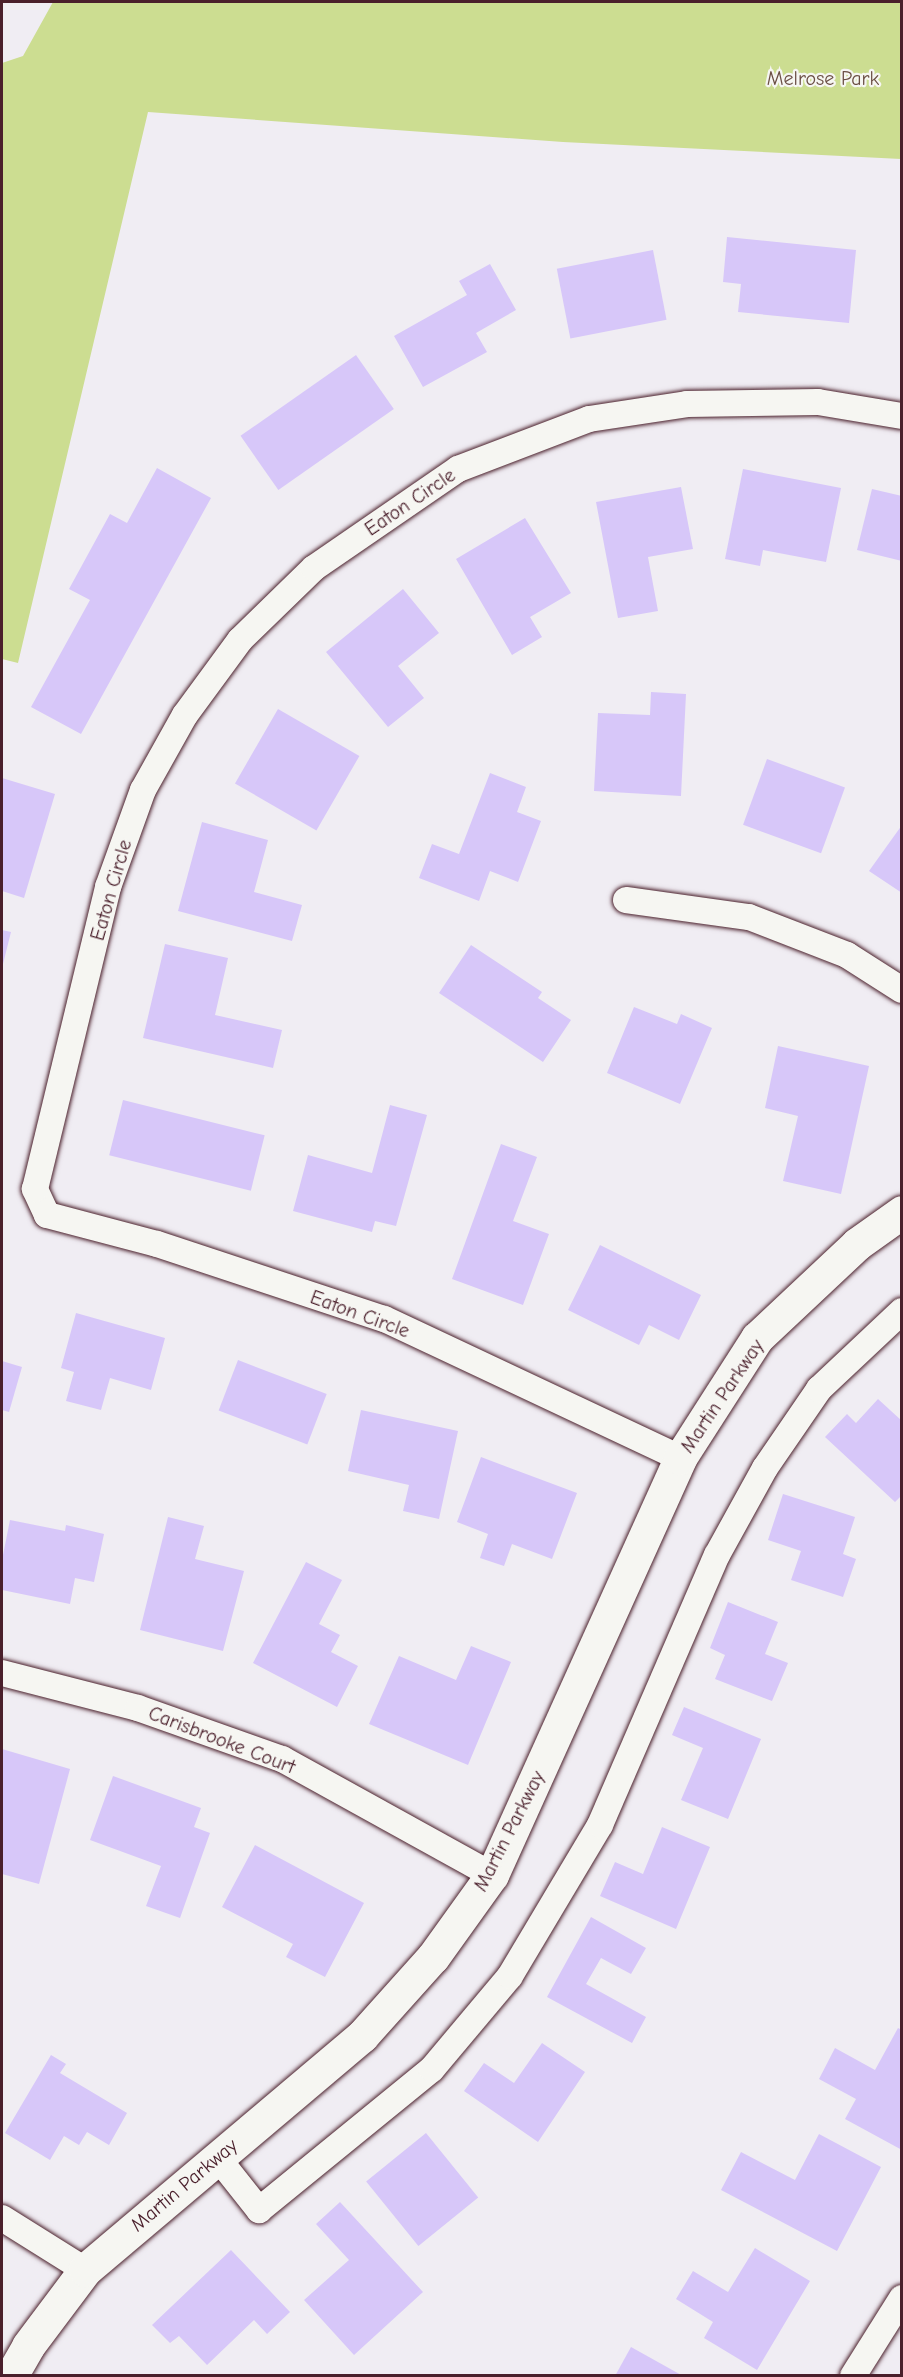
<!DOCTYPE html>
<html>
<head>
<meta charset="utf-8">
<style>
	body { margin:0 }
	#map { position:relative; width:903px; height:2377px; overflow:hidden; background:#f0edf3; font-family:"Comic Neue",sans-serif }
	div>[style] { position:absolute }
	.green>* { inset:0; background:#ccdd91 }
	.building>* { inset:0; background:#d7c7f9; transform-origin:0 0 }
	.roads { filter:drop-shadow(0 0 2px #4a1f2b) drop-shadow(0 0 2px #4a1f2b) }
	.street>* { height:26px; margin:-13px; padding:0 13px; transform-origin:13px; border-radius:13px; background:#f6f6f2 }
	.secondary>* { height:33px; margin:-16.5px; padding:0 16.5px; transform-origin:16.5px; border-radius:16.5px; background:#f6f6f2 }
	span { translate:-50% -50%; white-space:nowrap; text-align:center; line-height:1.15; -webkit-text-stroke:4.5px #f6f6f2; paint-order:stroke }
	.park-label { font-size:20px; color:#6a4e44 }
	.street-label { font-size:20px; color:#4a1f2b }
	.frame { position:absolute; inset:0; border:3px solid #4a1f2b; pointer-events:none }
</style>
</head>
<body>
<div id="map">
	<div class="green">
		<i style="clip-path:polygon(53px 2px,901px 2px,901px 159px,563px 142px,148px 112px,18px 663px,2px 659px,2px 63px,23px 56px)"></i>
	</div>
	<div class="building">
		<i style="clip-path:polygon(727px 237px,856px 250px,849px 323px,738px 312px,741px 284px,723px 282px)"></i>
		<i style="left:653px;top:250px;width:71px;height:98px;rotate:79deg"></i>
		<i style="clip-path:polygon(490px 264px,516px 310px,476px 333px,487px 352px,423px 387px,394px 336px,467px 295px,459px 281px)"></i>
		<i style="left:356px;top:355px;width:66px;height:141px;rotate:55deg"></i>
		<i style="clip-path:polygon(157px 468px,211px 498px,81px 734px,31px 707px,90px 600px,69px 589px,110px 514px,127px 523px)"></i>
		<i style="clip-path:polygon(743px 469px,841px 488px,826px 562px,763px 550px,760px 566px,725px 559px)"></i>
		<i style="clip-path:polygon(681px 487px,693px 549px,648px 557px,658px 611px,618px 618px,596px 502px)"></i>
		<i style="clip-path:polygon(872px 489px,902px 496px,902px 561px,857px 550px)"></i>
		<i style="clip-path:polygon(525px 518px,571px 593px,530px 617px,542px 637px,512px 655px,456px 559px)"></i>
		<i style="clip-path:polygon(403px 589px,439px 633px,398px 666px,424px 698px,388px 727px,326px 652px)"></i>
		<i style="clip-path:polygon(651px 692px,686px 694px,681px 796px,594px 791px,598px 713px,650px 715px)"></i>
		<i style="left:278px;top:709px;width:94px;height:86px;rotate:30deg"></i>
		<i style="left:767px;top:759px;width:83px;height:70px;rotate:20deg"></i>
		<i style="clip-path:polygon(490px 773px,526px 787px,517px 812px,541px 821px,518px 882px,490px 871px,479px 901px,419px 878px,432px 844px,459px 854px)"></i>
		<i style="clip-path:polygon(2px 778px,55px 794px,24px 898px,2px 891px)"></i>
		<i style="clip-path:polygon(202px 822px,268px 840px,254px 892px,302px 905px,292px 941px,178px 911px)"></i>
		<i style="clip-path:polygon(902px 825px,902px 893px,869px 871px)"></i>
		<i style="clip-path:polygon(2px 930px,11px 932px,2px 968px)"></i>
		<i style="clip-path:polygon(165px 944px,228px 958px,215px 1015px,282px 1030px,273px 1068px,143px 1038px)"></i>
		<i style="clip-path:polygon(471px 945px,542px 992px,538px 998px,571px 1020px,543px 1062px,439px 993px)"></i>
		<i style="clip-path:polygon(634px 1007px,677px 1024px,681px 1014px,712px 1028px,680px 1104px,607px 1073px)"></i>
		<i style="clip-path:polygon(778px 1046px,869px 1066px,841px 1194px,783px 1181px,798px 1116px,765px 1108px)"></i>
		<i style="left:123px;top:1100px;width:146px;height:57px;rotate:14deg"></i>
		<i style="clip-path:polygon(390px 1105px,427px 1115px,396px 1226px,375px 1221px,372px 1232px,293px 1211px,308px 1155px,372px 1173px)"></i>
		<i style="clip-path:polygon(501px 1144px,537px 1157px,513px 1221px,549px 1234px,523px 1305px,452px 1279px)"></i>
		<i style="clip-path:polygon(600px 1245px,701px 1295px,679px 1340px,649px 1325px,639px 1345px,568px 1310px)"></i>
		<i style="clip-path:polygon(76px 1313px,165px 1338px,151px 1390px,110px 1378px,101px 1410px,66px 1401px,74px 1372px,61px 1368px)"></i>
		<i style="left:238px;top:1360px;width:95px;height:54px;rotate:21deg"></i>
		<i style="clip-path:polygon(2px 1361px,22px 1367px,9px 1412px,2px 1410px)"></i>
		<i style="clip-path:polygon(878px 1399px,902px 1421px,902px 1495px,895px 1502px,825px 1437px,847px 1414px,856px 1423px)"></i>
		<i style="clip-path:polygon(361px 1410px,458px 1431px,439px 1519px,403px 1511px,409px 1485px,348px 1471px)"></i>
		<i style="clip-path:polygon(481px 1457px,577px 1493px,552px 1559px,512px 1544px,504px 1566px,480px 1558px,488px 1534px,457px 1522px)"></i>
		<i style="clip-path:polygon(783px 1494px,855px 1517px,843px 1554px,856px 1559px,843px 1597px,791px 1580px,801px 1551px,768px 1540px)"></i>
		<i style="clip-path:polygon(168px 1517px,204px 1526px,195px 1559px,244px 1571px,223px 1651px,140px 1630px)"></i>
		<i style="clip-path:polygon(10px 1520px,65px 1531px,66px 1525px,104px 1534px,94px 1582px,75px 1578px,70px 1604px,2px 1590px,2px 1560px)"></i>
		<i style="clip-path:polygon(306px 1562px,342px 1580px,319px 1624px,340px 1635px,331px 1652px,358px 1666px,337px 1707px,253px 1663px)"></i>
		<i style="clip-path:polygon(728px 1602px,778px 1622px,765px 1654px,788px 1663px,772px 1701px,715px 1679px,725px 1655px,710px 1648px)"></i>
		<i style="clip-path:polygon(471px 1646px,511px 1662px,468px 1765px,369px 1724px,399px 1656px,456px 1680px)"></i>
		<i style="clip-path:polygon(684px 1707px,761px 1739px,728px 1819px,681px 1800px,703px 1748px,672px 1735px)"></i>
		<i style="clip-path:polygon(2px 1749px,70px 1769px,39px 1884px,2px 1874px)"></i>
		<i style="clip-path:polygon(113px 1776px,201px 1808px,194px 1827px,210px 1833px,180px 1918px,146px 1906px,161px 1866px,90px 1840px)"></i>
		<i style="clip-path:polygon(662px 1827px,710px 1847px,676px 1929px,600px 1896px,615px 1862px,643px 1874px)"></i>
		<i style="clip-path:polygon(255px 1845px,364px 1903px,325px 1977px,286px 1957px,293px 1944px,222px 1907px)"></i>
		<i style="clip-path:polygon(591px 1917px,646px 1948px,631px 1974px,601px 1958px,586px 1984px,646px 2017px,632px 2043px,547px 1997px)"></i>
		<i style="clip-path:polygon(898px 2028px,902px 2030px,902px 2150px,845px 2119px,856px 2099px,819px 2079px,835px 2048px,875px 2070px)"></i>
		<i style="clip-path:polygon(542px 2043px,585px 2072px,538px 2142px,464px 2091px,484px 2063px,514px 2083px)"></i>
		<i style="clip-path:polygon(51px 2055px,66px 2064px,60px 2073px,127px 2113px,109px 2145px,87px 2132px,79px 2145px,64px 2136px,50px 2160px,5px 2133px)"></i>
		<i style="left:426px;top:2133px;width:83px;height:77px;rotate:51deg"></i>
		<i style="clip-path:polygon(819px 2134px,881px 2167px,837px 2251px,721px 2190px,741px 2152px,795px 2180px)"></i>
		<i style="clip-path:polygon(340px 2202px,423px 2292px,354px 2355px,304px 2300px,349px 2260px,316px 2224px)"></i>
		<i style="clip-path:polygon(755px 2248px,810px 2281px,757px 2370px,704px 2338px,713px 2322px,676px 2299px,693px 2271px,728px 2292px)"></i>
		<i style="clip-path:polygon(231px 2250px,290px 2312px,267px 2334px,254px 2320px,207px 2365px,179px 2336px,170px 2343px,152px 2325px)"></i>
		<i style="clip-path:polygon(631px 2347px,683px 2376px,615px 2376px)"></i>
	</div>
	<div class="roads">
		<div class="street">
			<i style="left:626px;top:900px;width:124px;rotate:7.9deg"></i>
			<i style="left:749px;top:917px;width:105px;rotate:21.2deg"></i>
			<i style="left:847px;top:955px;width:65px;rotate:32.5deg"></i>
			<i style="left:680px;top:1458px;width:327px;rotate:-154.8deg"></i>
			<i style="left:384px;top:1319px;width:239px;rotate:-161.7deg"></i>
			<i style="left:157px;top:1244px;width:114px;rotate:-165.2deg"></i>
			<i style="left:47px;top:1215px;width:29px;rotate:-115deg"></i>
			<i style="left:35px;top:1189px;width:311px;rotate:-76.4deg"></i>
			<i style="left:108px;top:887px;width:103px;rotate:-70.2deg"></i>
			<i style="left:143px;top:790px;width:86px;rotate:-60.8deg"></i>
			<i style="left:185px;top:715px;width:93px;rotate:-53.7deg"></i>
			<i style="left:240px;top:640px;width:103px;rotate:-44.2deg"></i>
			<i style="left:314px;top:568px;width:175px;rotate:-34.5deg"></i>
			<i style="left:458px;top:469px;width:140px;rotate:-20.9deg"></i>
			<i style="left:589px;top:419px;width:99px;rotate:-8.7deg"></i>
			<i style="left:687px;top:404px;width:131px;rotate:-0.9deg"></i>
			<i style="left:818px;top:402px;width:85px;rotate:9.5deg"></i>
			<i style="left:2px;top:1673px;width:140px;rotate:14.4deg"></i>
			<i style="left:138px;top:1708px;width:153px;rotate:19.5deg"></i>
			<i style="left:282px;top:1759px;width:240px;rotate:28.9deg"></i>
			<i style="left:217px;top:2157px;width:68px;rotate:51.6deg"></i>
			<i style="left:259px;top:2210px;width:223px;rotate:-39.2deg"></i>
			<i style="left:432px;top:2069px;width:121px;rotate:-50deg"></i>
			<i style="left:510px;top:1976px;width:176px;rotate:-59.2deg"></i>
			<i style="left:600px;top:1825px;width:294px;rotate:-66.6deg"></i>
			<i style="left:717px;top:1555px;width:99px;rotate:-61.1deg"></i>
			<i style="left:765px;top:1468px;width:96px;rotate:-55.6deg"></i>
			<i style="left:819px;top:1389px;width:114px;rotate:-43.2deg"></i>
			<i style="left:2px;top:2218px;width:98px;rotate:32.1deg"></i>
			<i style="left:853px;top:2376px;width:92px;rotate:-57.9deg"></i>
		</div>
		<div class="secondary">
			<i style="left:11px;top:2376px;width:34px;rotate:-60deg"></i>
			<i style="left:28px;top:2346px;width:95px;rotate:-53.1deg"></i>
			<i style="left:85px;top:2270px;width:363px;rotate:-40.2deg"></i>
			<i style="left:362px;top:2036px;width:106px;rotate:-48.1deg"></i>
			<i style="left:433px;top:1957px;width:101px;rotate:-54.3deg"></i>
			<i style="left:492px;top:1875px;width:457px;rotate:-65.7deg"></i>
			<i style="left:680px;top:1458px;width:143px;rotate:-57.3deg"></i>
			<i style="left:757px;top:1338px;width:137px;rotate:-43.2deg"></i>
			<i style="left:857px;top:1244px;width:55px;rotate:-35.4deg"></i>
		</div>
	</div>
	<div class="park-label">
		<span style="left:823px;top:78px">Melrose Park</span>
	</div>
	<div class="street-label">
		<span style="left:410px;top:502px;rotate:-34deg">Eaton Circle</span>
		<span style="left:111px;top:890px;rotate:-74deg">Eaton Circle</span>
		<span style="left:360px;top:1314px;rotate:20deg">Eaton Circle</span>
		<span style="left:722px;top:1396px;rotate:-56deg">Martin Parkway</span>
		<span style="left:222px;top:1740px;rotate:21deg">Carisbrooke Court</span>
		<span style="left:509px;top:1831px;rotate:-63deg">Martin Parkway</span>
		<span style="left:184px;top:2185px;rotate:-40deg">Martin Parkway</span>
	</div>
	<div class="frame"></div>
</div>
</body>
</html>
